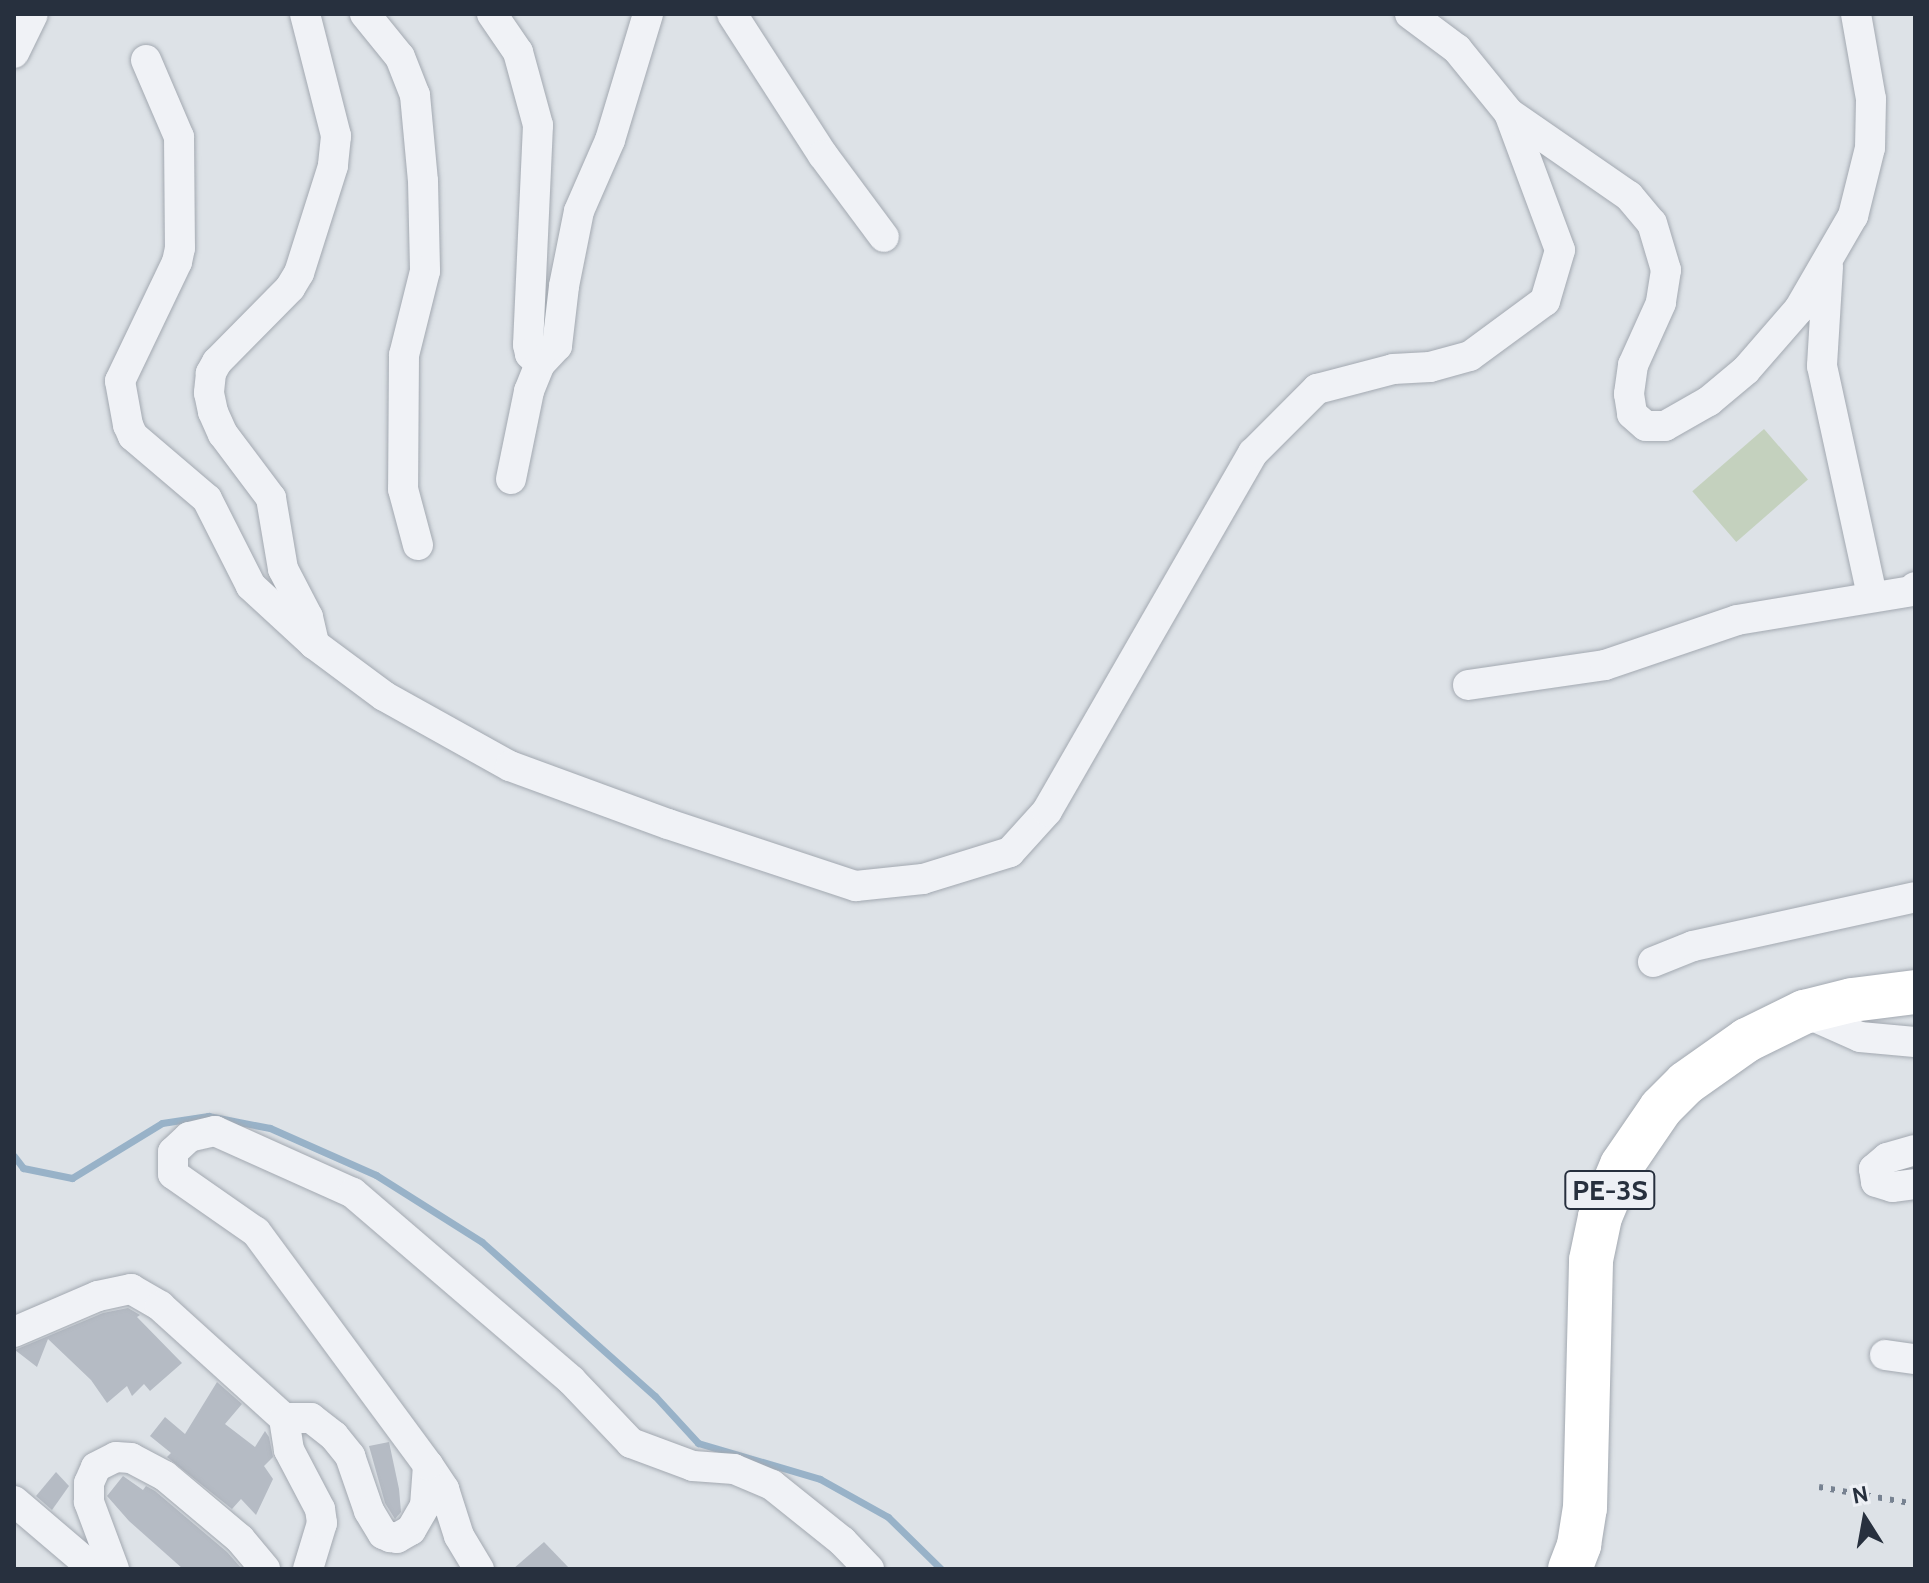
<!DOCTYPE html>
<html>
<head>
<meta charset="utf-8">
<style>
	body { margin:0 }
	#map { position:relative; width:1929px; height:1583px; overflow:hidden; background:#dde2e7; font-family:Cabin,sans-serif }
	div>[style] { position:absolute }
	.green>* { inset:0; background:#c4d1be; transform-origin:0 0 }
	.stream>* { height:7px; margin:-3.5px; padding:0 3.5px; transform-origin:3.5px; border-radius:3.5px; background:#98b2c8 }
	.building>* { inset:0; background:#b5bbc4 }
	.roads { filter:drop-shadow(0 0 2px #a3a9b1) drop-shadow(0 0 2px #a3a9b1) }
	.minor>* { height:30px; margin:-15px; padding:0 15px; transform-origin:15px; border-radius:15px; background:#f0f2f6 }
	.highway>* { height:44px; margin:-22px; padding:0 22px; transform-origin:22px; border-radius:22px; background:#fff }
	.rail>* { height:6px; margin-top:-3px; transform-origin:0; background:repeating-linear-gradient(90deg,#778291 0 4px,transparent 0 12px) }
	span { translate:-50% -50%; white-space:nowrap; text-align:center; line-height:1.15; -webkit-text-stroke:8px #edf0f5; paint-order:stroke }
	.shield-label span { padding:2px 6px; background:#edf0f5; border:2px solid; border-radius:6px; -webkit-text-stroke-width:0 }
	.shield-label { font-size:28px; color:#27303e; font-weight:700 }
	.frame { position:absolute; inset:0; border:16px solid #27303e; pointer-events:none }
	.north { position:absolute; left:1825px; top:1479px; width:80px; height:80px; -webkit-text-stroke:6px #edf0f5; paint-order:stroke; rotate:349deg; font-size:22px; font-weight:700; line-height:32px; text-align:center; color:#27303e }
	.north::after { content:''; display:block; margin:auto; width:28px; height:36px; background:#27303e; clip-path:polygon(50% 0,100% 100%,50% 72%,0 100%) }
</style>
</head>
<body>
<div id="map">
	<div class="green">
		<i style="left:1764px;top:429px;width:67px;height:95px;rotate:49deg"></i>
	</div>
	<div class="stream">
		<i style="left:14px;top:1156px;width:15px;rotate:53deg"></i>
		<i style="left:23px;top:1168px;width:50px;rotate:11.5deg"></i>
		<i style="left:72px;top:1178px;width:105px;rotate:-31.4deg"></i>
		<i style="left:162px;top:1123px;width:47px;rotate:-8.7deg"></i>
		<i style="left:208px;top:1116px;width:63px;rotate:11deg"></i>
		<i style="left:270px;top:1128px;width:116px;rotate:23.9deg"></i>
		<i style="left:376px;top:1175px;width:125px;rotate:32.3deg"></i>
		<i style="left:482px;top:1242px;width:232px;rotate:41.7deg"></i>
		<i style="left:655px;top:1396px;width:64px;rotate:47.5deg"></i>
		<i style="left:698px;top:1443px;width:127px;rotate:16.4deg"></i>
		<i style="left:820px;top:1479px;width:78px;rotate:29.2deg"></i>
		<i style="left:888px;top:1517px;width:74px;rotate:44.5deg"></i>
	</div>
	<div class="building">
		<i style="clip-path:polygon(128px 1308px,140px 1315px,137px 1317px,182px 1363px,150px 1391px,144px 1384px,132px 1396px,127px 1386px,107px 1403px,91px 1380px,48px 1339px,37px 1367px,15px 1350px,103px 1313px)"></i>
		<i style="clip-path:polygon(217px 1382px,242px 1404px,225px 1424px,255px 1447px,265px 1431px,269px 1437px,273px 1457px,264px 1466px,273px 1479px,256px 1515px,241px 1499px,232px 1509px,167px 1457px,171px 1453px,150px 1436px,165px 1417px,185px 1434px)"></i>
		<i style="clip-path:polygon(389px 1442px,399px 1489px,401px 1512px,395px 1519px,385px 1503px,369px 1446px)"></i>
		<i style="clip-path:polygon(56px 1472px,69px 1486px,52px 1510px,36px 1496px)"></i>
		<i style="clip-path:polygon(123px 1476px,143px 1490px,146px 1486px,155px 1491px,227px 1552px,242px 1569px,183px 1569px,129px 1521px,107px 1496px)"></i>
		<i style="clip-path:polygon(544px 1542px,570px 1569px,513px 1569px)"></i>
	</div>
	<div class="roads">
		<div class="minor">
			<i style="left:305px;top:14px;width:126px;rotate:75.7deg"></i>
			<i style="left:336px;top:136px;width:30px;rotate:96deg"></i>
			<i style="left:333px;top:166px;width:112px;rotate:107.6deg"></i>
			<i style="left:299px;top:273px;width:17px;rotate:121deg"></i>
			<i style="left:290px;top:288px;width:104px;rotate:134.6deg"></i>
			<i style="left:217px;top:362px;width:13px;rotate:119deg"></i>
			<i style="left:211px;top:373px;width:20px;rotate:96deg"></i>
			<i style="left:209px;top:393px;width:19px;rotate:78deg"></i>
			<i style="left:213px;top:412px;width:24px;rotate:66deg"></i>
			<i style="left:223px;top:434px;width:80px;rotate:53.1deg"></i>
			<i style="left:271px;top:498px;width:72px;rotate:80.4deg"></i>
			<i style="left:283px;top:569px;width:54px;rotate:62.5deg"></i>
			<i style="left:308px;top:617px;width:28px;rotate:77deg"></i>
			<i style="left:314px;top:644px;width:87px;rotate:36.6deg"></i>
			<i style="left:384px;top:696px;width:144px;rotate:29.1deg"></i>
			<i style="left:510px;top:766px;width:168px;rotate:20.2deg"></i>
			<i style="left:668px;top:824px;width:198px;rotate:18.3deg"></i>
			<i style="left:856px;top:886px;width:67px;rotate:-6deg"></i>
			<i style="left:923px;top:879px;width:91px;rotate:-17.2deg"></i>
			<i style="left:1010px;top:852px;width:55px;rotate:-47.9deg"></i>
			<i style="left:1047px;top:811px;width:413px;rotate:-60.1deg"></i>
			<i style="left:1253px;top:453px;width:91px;rotate:-45deg"></i>
			<i style="left:1317px;top:389px;width:79px;rotate:-14.7deg"></i>
			<i style="left:1393px;top:369px;width:37px;rotate:-3deg"></i>
			<i style="left:1430px;top:367px;width:41px;rotate:-15.4deg"></i>
			<i style="left:1470px;top:356px;width:93px;rotate:-36.3deg"></i>
			<i style="left:1545px;top:301px;width:53px;rotate:-73.6deg"></i>
			<i style="left:1560px;top:250px;width:146px;rotate:-110.4deg"></i>
			<i style="left:365px;top:14px;width:55px;rotate:50.9deg"></i>
			<i style="left:400px;top:57px;width:41px;rotate:68.5deg"></i>
			<i style="left:415px;top:95px;width:86px;rotate:84.7deg"></i>
			<i style="left:423px;top:181px;width:90px;rotate:88.7deg"></i>
			<i style="left:425px;top:271px;width:87px;rotate:104deg"></i>
			<i style="left:404px;top:355px;width:134px;rotate:90.4deg"></i>
			<i style="left:403px;top:489px;width:58px;rotate:75deg"></i>
			<i style="left:492px;top:14px;width:46px;rotate:55.6deg"></i>
			<i style="left:518px;top:52px;width:76px;rotate:74.7deg"></i>
			<i style="left:538px;top:125px;width:220px;rotate:92.6deg"></i>
			<i style="left:528px;top:345px;width:9px;rotate:77deg"></i>
			<i style="left:530px;top:354px;width:14px;rotate:45deg"></i>
			<i style="left:540px;top:364px;width:25px;rotate:-47deg"></i>
			<i style="left:557px;top:346px;width:60px;rotate:-83.3deg"></i>
			<i style="left:564px;top:286px;width:76px;rotate:-78.7deg"></i>
			<i style="left:579px;top:211px;width:77px;rotate:-66.4deg"></i>
			<i style="left:610px;top:140px;width:132px;rotate:-73.2deg"></i>
			<i style="left:732px;top:14px;width:168px;rotate:57.2deg"></i>
			<i style="left:823px;top:155px;width:102px;rotate:53.4deg"></i>
			<i style="left:1410px;top:14px;width:59px;rotate:36.7deg"></i>
			<i style="left:1457px;top:49px;width:82px;rotate:50.9deg"></i>
			<i style="left:1509px;top:113px;width:146px;rotate:34.7deg"></i>
			<i style="left:1629px;top:196px;width:35px;rotate:50deg"></i>
			<i style="left:1652px;top:223px;width:49px;rotate:73.4deg"></i>
			<i style="left:1666px;top:270px;width:33px;rotate:99deg"></i>
			<i style="left:1661px;top:303px;width:68px;rotate:114.3deg"></i>
			<i style="left:1633px;top:365px;width:29px;rotate:98deg"></i>
			<i style="left:1629px;top:394px;width:20px;rotate:81deg"></i>
			<i style="left:1632px;top:414px;width:18px;rotate:41deg"></i>
			<i style="left:1646px;top:426px;width:19px"></i>
			<i style="left:1665px;top:426px;width:51px;rotate:-29.6deg"></i>
			<i style="left:1709px;top:401px;width:48px;rotate:-40deg"></i>
			<i style="left:1746px;top:370px;width:81px;rotate:-49deg"></i>
			<i style="left:1799px;top:309px;width:108px;rotate:-59.9deg"></i>
			<i style="left:1853px;top:216px;width:70px;rotate:-76deg"></i>
			<i style="left:1870px;top:148px;width:49px;rotate:-88.8deg"></i>
			<i style="left:1871px;top:99px;width:86px;rotate:-100deg"></i>
			<i style="left:14px;top:53px;width:43px;rotate:-64deg"></i>
			<i style="left:146px;top:60px;width:84px;rotate:66.8deg"></i>
			<i style="left:179px;top:137px;width:111px;rotate:89.5deg"></i>
			<i style="left:180px;top:248px;width:14px;rotate:102deg"></i>
			<i style="left:177px;top:262px;width:132px;rotate:115.6deg"></i>
			<i style="left:120px;top:381px;width:45px;rotate:79.7deg"></i>
			<i style="left:128px;top:425px;width:12px;rotate:66deg"></i>
			<i style="left:133px;top:436px;width:97px;rotate:40.4deg"></i>
			<i style="left:207px;top:499px;width:97px;rotate:63.2deg"></i>
			<i style="left:251px;top:586px;width:86px;rotate:42.6deg"></i>
			<i style="left:1828px;top:267px;width:99px;rotate:93.5deg"></i>
			<i style="left:1822px;top:366px;width:235px;rotate:77.7deg"></i>
			<i style="left:511px;top:479px;width:90px;rotate:-78.4deg"></i>
			<i style="left:529px;top:391px;width:29px;rotate:-68deg"></i>
			<i style="left:1468px;top:685px;width:138px;rotate:-8.3deg"></i>
			<i style="left:1605px;top:665px;width:139px;rotate:-18.8deg"></i>
			<i style="left:1737px;top:620px;width:177px;rotate:-9.4deg"></i>
			<i style="left:1912px;top:591px;width:5px;rotate:-53deg"></i>
			<i style="left:1653px;top:962px;width:43px;rotate:-21.8deg"></i>
			<i style="left:1693px;top:946px;width:227px;rotate:-12.4deg"></i>
			<i style="left:1804px;top:1012px;width:61px;rotate:24.1deg"></i>
			<i style="left:1860px;top:1037px;width:55px;rotate:5.2deg"></i>
			<i style="left:1915px;top:1150px;width:29px;rotate:164deg"></i>
			<i style="left:1887px;top:1158px;width:17px;rotate:140deg"></i>
			<i style="left:1874px;top:1169px;width:13px;rotate:81deg"></i>
			<i style="left:1876px;top:1182px;width:17px;rotate:17deg"></i>
			<i style="left:1892px;top:1187px;width:23px;rotate:-7deg"></i>
			<i style="left:14px;top:1332px;width:91px;rotate:-23.2deg"></i>
			<i style="left:98px;top:1296px;width:34px;rotate:-12deg"></i>
			<i style="left:131px;top:1289px;width:34px;rotate:30deg"></i>
			<i style="left:160px;top:1306px;width:167px;rotate:42.1deg"></i>
			<i style="left:1885px;top:1355px;width:30px;rotate:8deg"></i>
			<i style="left:428px;top:1465px;width:29px;rotate:56deg"></i>
			<i style="left:444px;top:1489px;width:49px;rotate:72.3deg"></i>
			<i style="left:459px;top:1536px;width:39px;rotate:59deg"></i>
			<i style="left:14px;top:1501px;width:105px;rotate:40.4deg"></i>
			<i style="left:114px;top:1569px;width:72px;rotate:-110.5deg"></i>
			<i style="left:89px;top:1502px;width:19px;rotate:-90deg"></i>
			<i style="left:89px;top:1483px;width:17px;rotate:-66deg"></i>
			<i style="left:96px;top:1467px;width:22px;rotate:-27deg"></i>
			<i style="left:116px;top:1457px;width:15px;rotate:4deg"></i>
			<i style="left:131px;top:1458px;width:38px;rotate:28deg"></i>
			<i style="left:165px;top:1476px;width:98px;rotate:40deg"></i>
			<i style="left:240px;top:1539px;width:39px;rotate:50deg"></i>
			<i style="left:308px;top:1569px;width:48px;rotate:-73.1deg"></i>
			<i style="left:322px;top:1523px;width:14px;rotate:-98deg"></i>
			<i style="left:320px;top:1509px;width:67px;rotate:-117.7deg"></i>
			<i style="left:289px;top:1450px;width:32px;rotate:-99deg"></i>
			<i style="left:284px;top:1418px;width:27px"></i>
			<i style="left:311px;top:1418px;width:29px;rotate:38deg"></i>
			<i style="left:334px;top:1436px;width:26px;rotate:51deg"></i>
			<i style="left:350px;top:1456px;width:58px;rotate:70.9deg"></i>
			<i style="left:369px;top:1511px;width:27px;rotate:59deg"></i>
			<i style="left:383px;top:1534px;width:8px;rotate:23deg"></i>
			<i style="left:390px;top:1537px;width:7px;rotate:8deg"></i>
			<i style="left:397px;top:1538px;width:16px;rotate:-30deg"></i>
			<i style="left:411px;top:1530px;width:28px;rotate:-60deg"></i>
			<i style="left:425px;top:1506px;width:41px;rotate:-85.8deg"></i>
			<i style="left:428px;top:1465px;width:290px;rotate:-126.4deg"></i>
			<i style="left:256px;top:1232px;width:101px;rotate:-145.1deg"></i>
			<i style="left:173px;top:1174px;width:22px;rotate:-90deg"></i>
			<i style="left:173px;top:1152px;width:22px;rotate:-43deg"></i>
			<i style="left:189px;top:1137px;width:27px;rotate:-13deg"></i>
			<i style="left:215px;top:1131px;width:151px;rotate:24.2deg"></i>
			<i style="left:353px;top:1193px;width:287px;rotate:40.6deg"></i>
			<i style="left:571px;top:1380px;width:87px;rotate:46.4deg"></i>
			<i style="left:631px;top:1443px;width:66px;rotate:20.4deg"></i>
			<i style="left:693px;top:1466px;width:41px;rotate:4.2deg"></i>
			<i style="left:734px;top:1469px;width:41px;rotate:22.8deg"></i>
			<i style="left:772px;top:1485px;width:90px;rotate:38.7deg"></i>
			<i style="left:842px;top:1541px;width:39px;rotate:46deg"></i>
		</div>
		<div class="highway">
			<i style="left:1570px;top:1569px;width:26px;rotate:-69deg"></i>
			<i style="left:1579px;top:1545px;width:37px;rotate:-81deg"></i>
			<i style="left:1585px;top:1508px;width:248px;rotate:-88.6deg"></i>
			<i style="left:1591px;top:1260px;width:44px;rotate:-78.2deg"></i>
			<i style="left:1600px;top:1217px;width:56px;rotate:-67.1deg"></i>
			<i style="left:1622px;top:1165px;width:69px;rotate:-55.6deg"></i>
			<i style="left:1661px;top:1108px;width:35px;rotate:-45deg"></i>
			<i style="left:1686px;top:1083px;width:75px;rotate:-35.2deg"></i>
			<i style="left:1747px;top:1040px;width:64px;rotate:-26.2deg"></i>
			<i style="left:1804px;top:1012px;width:49px;rotate:-14deg"></i>
			<i style="left:1852px;top:1000px;width:64px;rotate:-7.2deg"></i>
		</div>
	</div>
	<div class="rail">
		<i style="left:1819px;top:1487px;width:97px;rotate:10deg"></i>
	</div>
	<div class="shield-label">
		<span style="left:1610px;top:1190px">PE-3S</span>
	</div>
	<div class="frame"></div>
	<div class="north">N</div>
</div>
</body>
</html>
